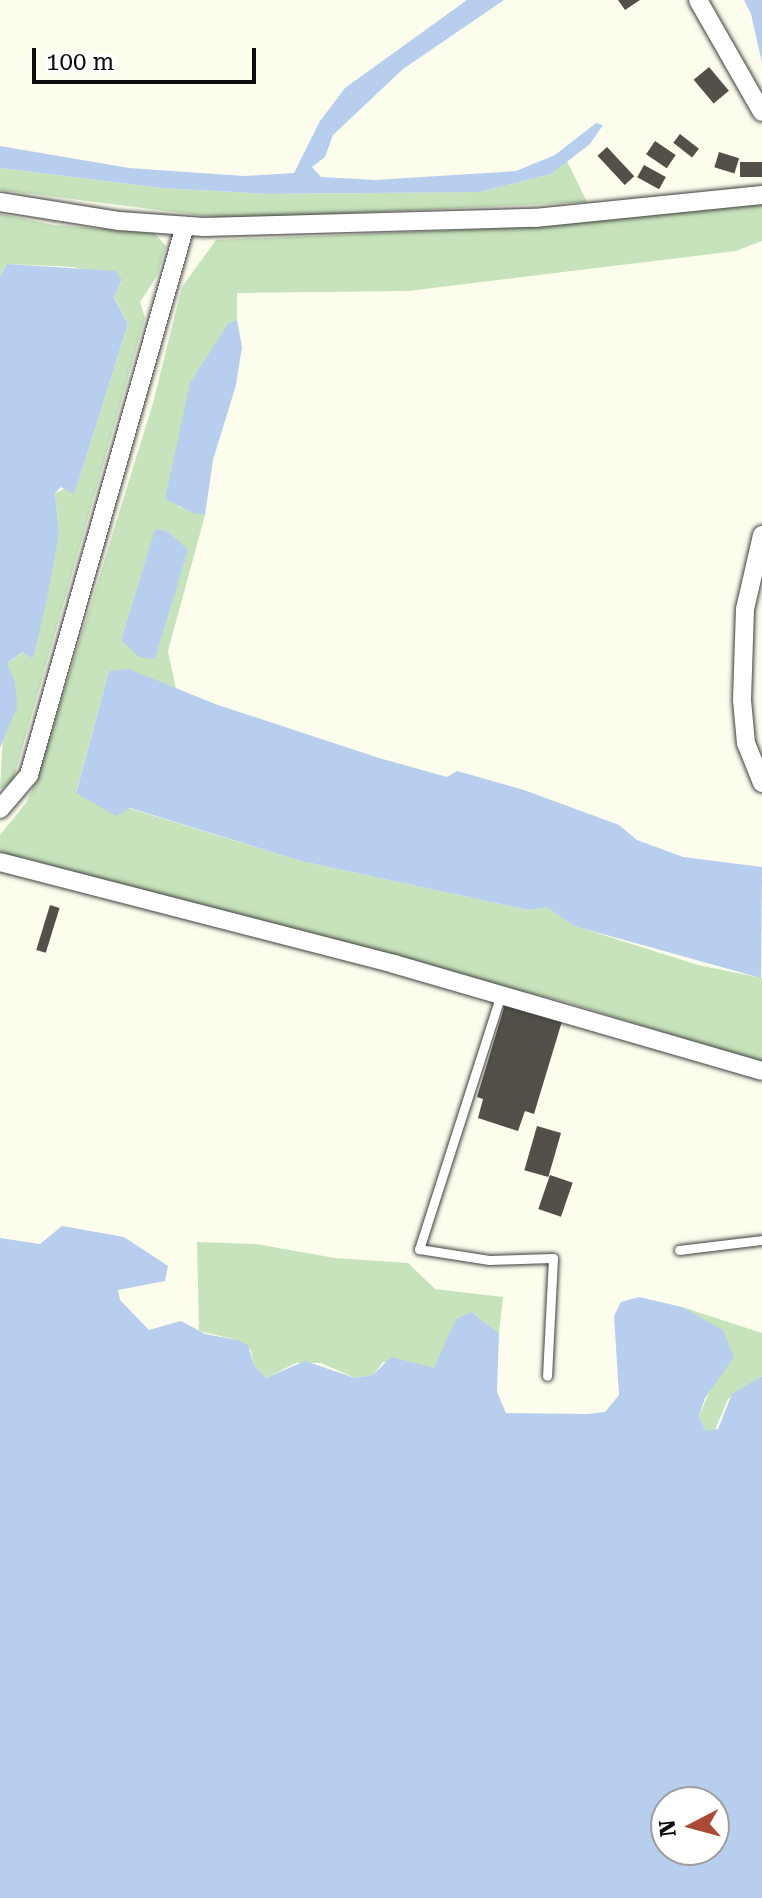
<!DOCTYPE html>
<html>
<head>
<meta charset="utf-8">
<style>
	body { margin:0 }
	#map { position:relative; width:762px; height:1898px; overflow:hidden; background:#fcfded; font-family:"Roboto Serif",serif }
	div>[style] { position:absolute }
	.green>* { inset:0; background:#c7e3bb }
	.water>* { inset:0; background:#b8ceee }
	.building>* { inset:0; background:#53504a; transform-origin:0 0 }
	.roads { filter:drop-shadow(0 0 2px #3f3f3f) drop-shadow(0 0 2px #3f3f3f) }
	.lane>* { height:9px; margin:-4.5px; padding:0 4.5px; transform-origin:4.5px; border-radius:4.5px; background:#fff }
	.street>* { height:18px; margin:-9px; padding:0 9px; transform-origin:9px; border-radius:9px; background:#fff }
	span { translate:-50% -50%; white-space:nowrap; text-align:center; line-height:1.15; -webkit-text-stroke:8px #fff; paint-order:stroke }
	.north { position:absolute; left:650px; top:1786px; width:80px; height:80px; box-sizing:border-box; background:#fff; border:2px solid #9e9e9e; border-radius:50%; rotate:264deg; font-size:22px; font-weight:700; line-height:32px; text-align:center; color:#0c0c0c }
	.north::after { content:''; display:block; margin:auto; width:28px; height:36px; background:#ab4a35; clip-path:polygon(50% 0,100% 100%,50% 72%,0 100%) }
	.scale { position:absolute; left:32px; top:48px; width:224px; height:36px; box-sizing:border-box; border:4px solid #0c0c0c; border-top:0; padding-left:10px; font-size:24px; line-height:28px; white-space:nowrap; color:#0c0c0c; -webkit-text-stroke:6px #fff; paint-order:stroke }
</style>
</head>
<body>
<div id="map">
	<div class="green">
		<i style="clip-path:polygon(567px 161px,587px 202px,230px 219px,0 190px,0 168px,162px 188px,267px 194px,480px 192px,551px 174px)"></i>
		<i style="clip-path:polygon(evenodd,762px 202px,762px 241px,736px 251px,408px 291px,237px 293px,237px 320px,228px 325px,179px 507px,205px 515px,168px 651px,176px 689px,109px 671px,76px 792px,301px 861px,528px 910px,547px 907px,575px 926px,698px 965px,762px 978px,762px 1062px,566px 1002px,326px 942px,22px 857px,0 858px,0 835px,26px 803px,37px 779px,153px 403px,182px 287px,216px 240px,511px 228px,762px 202px,155px 530px,169px 532px,187px 551px,155px 658px,121px 640px,155px 530px)"></i>
		<i style="clip-path:polygon(0 214px,54px 225px,154px 233px,166px 246px,158px 274px,140px 302px,145px 318px,13px 781px,0 789px,7px 663px,24px 652px,33px 659px,59px 534px,55px 493px,78px 483px,128px 324px,114px 297px,122px 281px,74px 267px,7px 264px,0 276px)"></i>
		<i style="clip-path:polygon(197px 1242px,256px 1244px,335px 1258px,408px 1263px,435px 1289px,503px 1297px,499px 1333px,471px 1312px,434px 1368px,383px 1362px,373px 1375px,355px 1378px,321px 1363px,296px 1363px,266px 1378px,254px 1365px,251px 1350px,237px 1340px,199px 1331px)"></i>
		<i style="clip-path:polygon(682px 1307px,762px 1333px,762px 1376px,728px 1399px,714px 1432px,706px 1431px,699px 1416px,715px 1379px,734px 1357px)"></i>
	</div>
	<div class="water">
		<i style="clip-path:polygon(467px 0,504px 0,403px 69px,333px 135px,325px 157px,312px 167px,321px 177px,375px 180px,516px 171px,555px 155px,596px 123px,603px 125px,590px 144px,551px 174px,480px 192px,267px 194px,162px 188px,0 168px,0 146px,129px 168px,244px 176px,294px 173px,320px 121px,345px 88px)"></i>
		<i style="clip-path:polygon(744px 0,762px 0,762px 63px,751px 14px)"></i>
		<i style="clip-path:polygon(7px 264px,116px 271px,122px 280px,114px 298px,128px 324px,78px 483px,73px 494px,61px 487px,55px 493px,59px 534px,47px 599px,33px 659px,23px 652px,7px 663px,15px 682px,17px 707px,0 748px,0 276px)"></i>
		<i style="clip-path:polygon(237px 320px,242px 347px,236px 385px,213px 460px,205px 515px,193px 513px,165px 499px,190px 383px,228px 324px)"></i>
		<i style="clip-path:polygon(155px 529px,169px 532px,188px 550px,155px 659px,139px 657px,121px 640px)"></i>
		<i style="clip-path:polygon(129px 669px,215px 704px,379px 758px,447px 777px,457px 771px,524px 790px,619px 825px,637px 840px,683px 857px,762px 867px,761px 978px,574px 926px,547px 907px,528px 910px,301px 861px,130px 808px,116px 816px,76px 793px,109px 671px)"></i>
		<i style="clip-path:polygon(evenodd,62px 1226px,124px 1237px,168px 1266px,165px 1281px,118px 1290px,120px 1300px,149px 1330px,181px 1321px,205px 1334px,237px 1340px,248px 1345px,254px 1365px,266px 1378px,305px 1361px,355px 1378px,373px 1375px,391px 1357px,434px 1368px,456px 1319px,471px 1312px,499px 1333px,497px 1392px,506px 1413px,587px 1414px,605px 1412px,619px 1395px,614px 1316px,621px 1302px,639px 1297px,682px 1307px,723px 1330px,734px 1357px,705px 1398px,699px 1416px,706px 1431px,718px 1429px,732px 1394px,762px 1376px,762px 1898px,0 1898px,0 1238px,40px 1244px,62px 1226px,666px 1802px,714px 1802px,714px 1850px,666px 1850px,666px 1802px)"></i>
	</div>
	<div class="building">
		<i style="clip-path:polygon(618px 0,640px 0,625px 10px)"></i>
		<i style="left:709px;top:67px;width:31px;height:20px;rotate:50deg"></i>
		<i style="left:680px;top:134px;width:24px;height:11px;rotate:38deg"></i>
		<i style="left:655px;top:141px;width:25px;height:16px;rotate:34deg"></i>
		<i style="left:607px;top:147px;width:40px;height:13px;rotate:47deg"></i>
		<i style="left:719px;top:152px;width:21px;height:16px;rotate:17deg"></i>
		<i style="left:762px;top:162px;width:15px;height:22px;rotate:90deg"></i>
		<i style="left:644px;top:165px;width:25px;height:14px;rotate:29deg"></i>
		<i style="left:50px;top:905px;width:10px;height:47px;rotate:17deg"></i>
		<i style="clip-path:polygon(506px 1001px,563px 1018px,534px 1114px,525px 1111px,518px 1131px,478px 1118px,483px 1099px,477px 1097px)"></i>
		<i style="left:537px;top:1126px;width:25px;height:46px;rotate:16deg"></i>
		<i style="left:550px;top:1175px;width:24px;height:36px;rotate:19deg"></i>
	</div>
	<div class="roads">
		<div class="lane">
			<i style="left:501px;top:994px;width:268px;rotate:107.8deg"></i>
			<i style="left:419px;top:1249px;width:71px;rotate:8.9deg"></i>
			<i style="left:489px;top:1260px;width:64px;rotate:-1.8deg"></i>
			<i style="left:553px;top:1258px;width:118px;rotate:92.9deg"></i>
			<i style="left:679px;top:1250px;width:84px;rotate:-6.9deg"></i>
		</div>
		<div class="street">
			<i style="left:698px;top:0;width:129px;rotate:60.3deg"></i>
			<i style="left:0;top:202px;width:121px;rotate:9.1deg"></i>
			<i style="left:119px;top:221px;width:85px;rotate:4deg"></i>
			<i style="left:204px;top:227px;width:331px;rotate:-1.6deg"></i>
			<i style="left:535px;top:218px;width:228px;rotate:-5.8deg"></i>
			<i style="left:762px;top:535px;width:76px;rotate:102.9deg"></i>
			<i style="left:745px;top:609px;width:91px;rotate:91.9deg"></i>
			<i style="left:742px;top:700px;width:43px;rotate:84.7deg"></i>
			<i style="left:746px;top:743px;width:43px;rotate:68.2deg"></i>
			<i style="left:0;top:809px;width:45px;rotate:-49.5deg"></i>
			<i style="left:29px;top:775px;width:571px;rotate:-74.14deg"></i>
			<i style="left:0;top:862px;width:407px;rotate:14.5deg"></i>
			<i style="left:394px;top:964px;width:383px;rotate:16.2deg"></i>
		</div>
	</div>
	<div class="north">N</div>
	<div class="scale">100 m</div>
</div>
</body>
</html>
